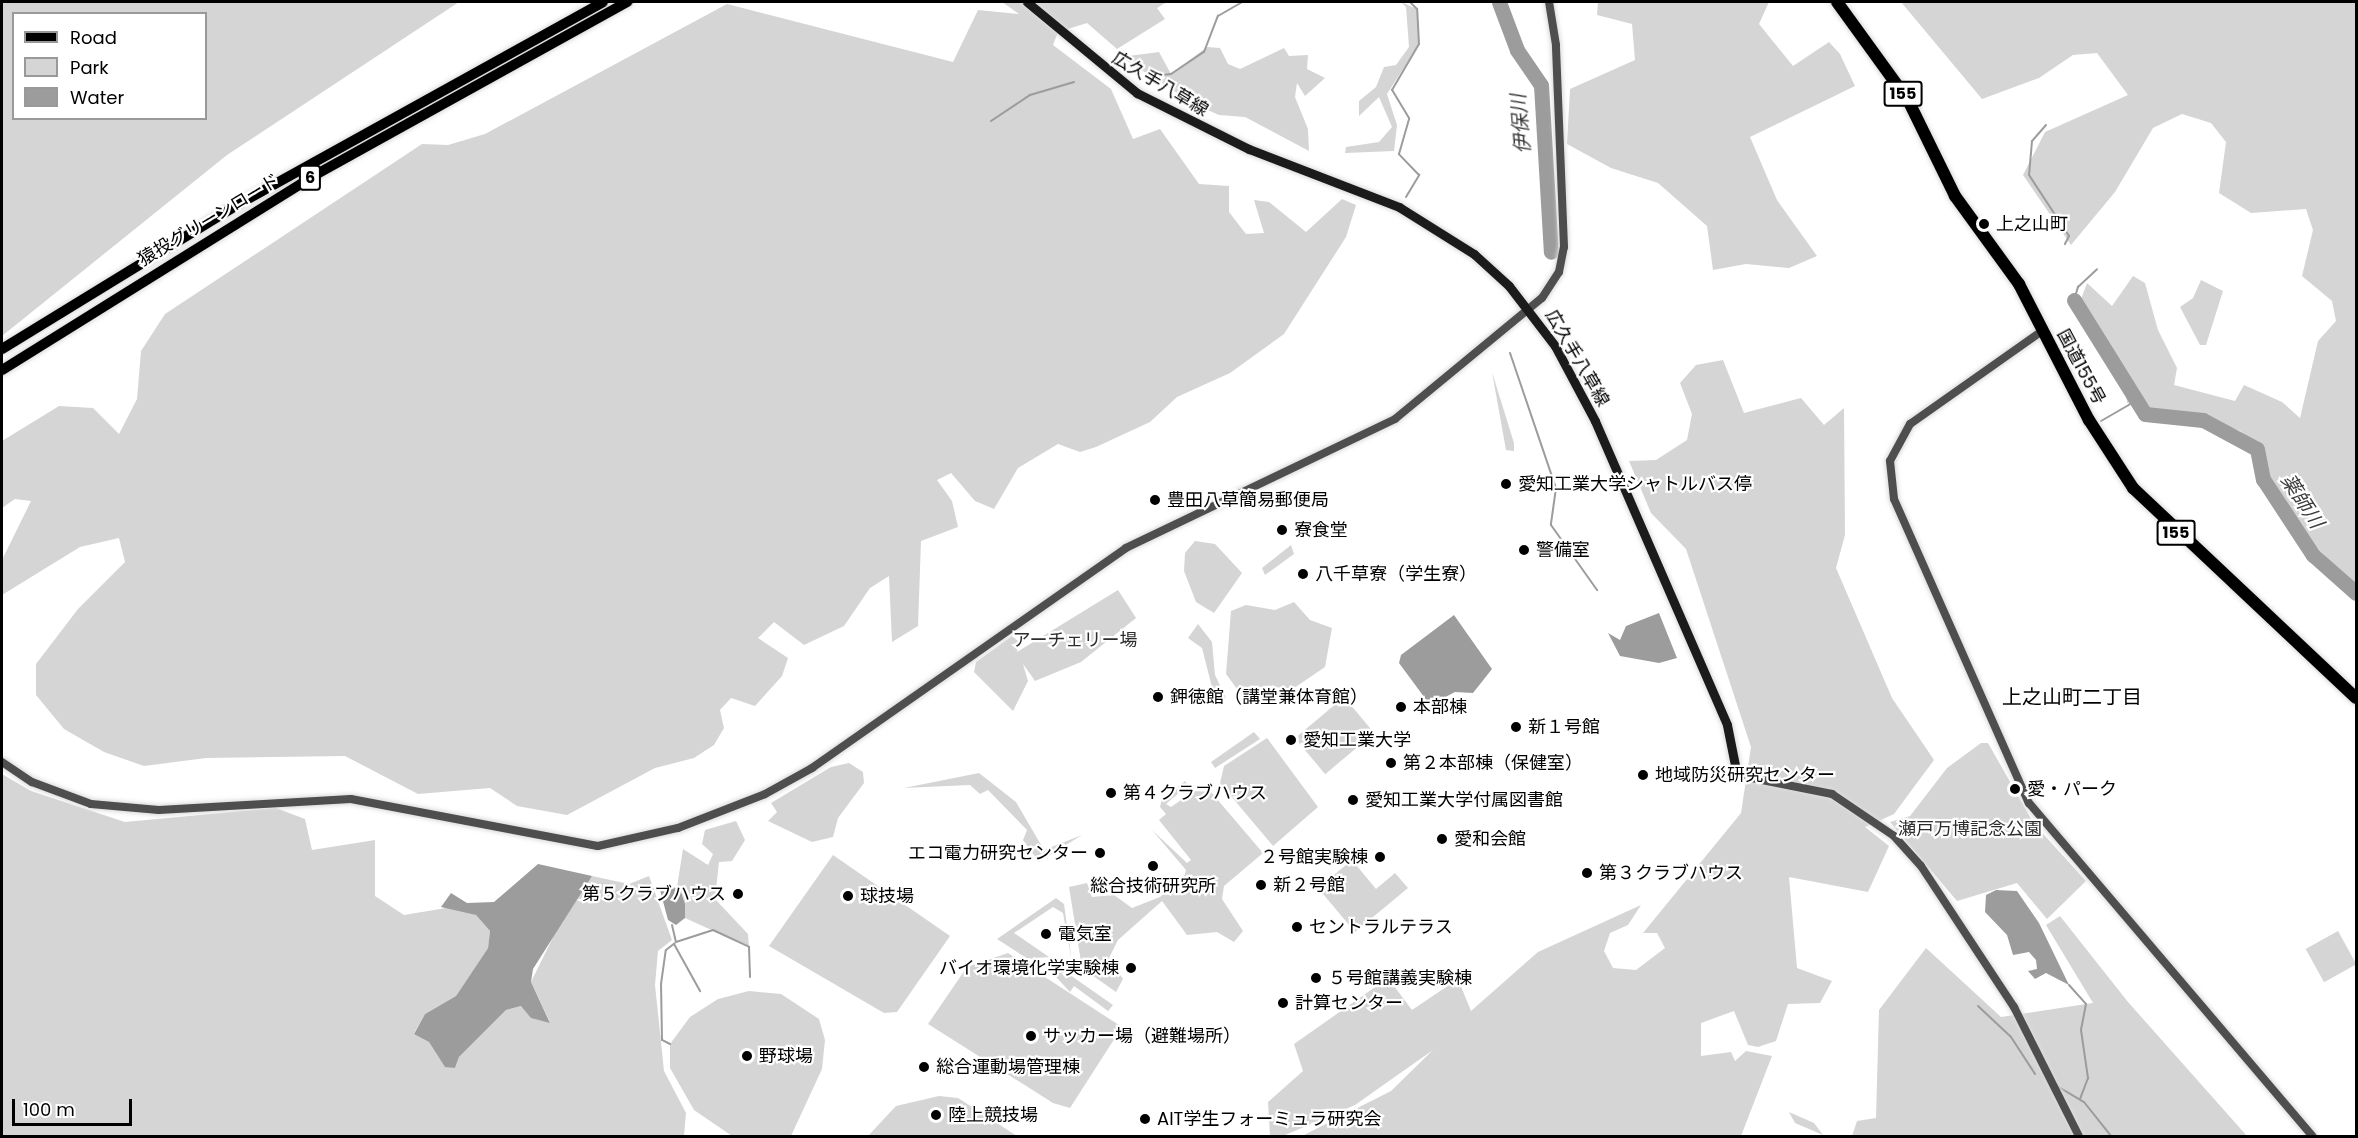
<!DOCTYPE html>
<html>
<head>
<meta charset="utf-8">
<style>
	body { margin:0 }
	#map { position:relative; width:2358px; height:1138px; overflow:hidden; background:#fff; font-family:Poppins,"Noto Sans JP",sans-serif }
	div>[style] { position:absolute }
	.green>* { inset:0; background:#d5d5d5; transform-origin:0 0 }
	.water>* { inset:0; background:#9c9c9c }
	.stream>* { height:2px; margin:-1px; padding:0 1px; transform-origin:1px; border-radius:1px; background:#9c9c9c }
	.river>* { height:15px; margin:-7.5px; padding:0 7.5px; transform-origin:7.5px; border-radius:7.5px; background:#9c9c9c }
	.roads { filter:drop-shadow(0 0 2px #dbdbdb) drop-shadow(0 0 2px #dbdbdb) }
	.tertiary>* { height:8px; margin:-4px; padding:0 4px; transform-origin:4px; border-radius:4px; background:#4e4e4e }
	.secondary>* { height:9px; margin:-4.5px; padding:0 4.5px; transform-origin:4.5px; border-radius:4.5px; background:#1b1b1b }
	.primary>* { height:10px; margin:-5px; padding:0 5px; transform-origin:5px; border-radius:5px; background:#000 }
	.trunk>* { height:12px; margin:-6px; padding:0 6px; transform-origin:6px; border-radius:6px; background:#000 }
	.dots>* { width:16px; height:16px; translate:-50% -50%; box-sizing:border-box; border:3px solid #fff; border-radius:50% }
	span { translate:-50% -50%; white-space:nowrap; text-align:center; line-height:1.15; -webkit-text-stroke:4.5px #fff; paint-order:stroke }
	.shield-label span { padding:2px 4px; background:#fff; border:2px solid; border-radius:4px; -webkit-text-stroke-width:0 }
	.shield-label { font-size:16px; color:#000; font-weight:700 }
	.street-label { font-size:18px; color:#000 }
	.poi-label { font-size:18px; color:#000 }
	.left { translate:0 -50%; text-align:left }
	.right { translate:-100% -50%; text-align:right }
	.park-label { font-size:18px; color:#2c2c2c }
	.water-label { font-size:20px; color:#3d3d3d; font-style:italic }
	.neighbourhood-label { font-size:20px; color:#000 }
	.frame { position:absolute; inset:0; border:3px solid #000; pointer-events:none }
	.legend { position:absolute; left:12px; top:12px; width:195px; height:108px; box-sizing:border-box; background:#fff; border:2px solid #999; margin:0; padding:8px 10px; list-style:none; font-size:18px; color:#000 }
	.legend li { display:flex; align-items:center; gap:12px; height:30px }
	.legend b { width:30px; border:2px solid #999 }
	.scale { position:absolute; left:12px; top:1099px; width:120px; height:27px; box-sizing:border-box; border:3px solid #000; border-top:0; padding-left:8px; font-size:18px; line-height:21px; white-space:nowrap; color:#000; -webkit-text-stroke:4px #fff; paint-order:stroke }
</style>
</head>
<body>
<div id="map">
	<div class="green">
		<i style="clip-path:polygon(evenodd,2px 2px,459px 2px,227px 155px,2px 336px,2px 2px,14px 14px,206px 14px,206px 118px,14px 118px,14px 14px)"></i>
		<i style="clip-path:polygon(1002px 2px,1167px 2px,1157px 8px,1165px 19px,1117px 49px,1087px 23px,1058px 32px,1053px 45px,1111px 89px,1133px 139px,1160px 129px,1199px 184px,1229px 186px,1229px 212px,1246px 234px,1264px 233px,1254px 200px,1269px 202px,1306px 232px,1342px 199px,1356px 205px,1346px 237px,1284px 334px,1230px 373px,1177px 397px,1150px 422px,1096px 447px,1080px 452px,1058px 444px,1018px 468px,994px 509px,975px 501px,951px 473px,937px 480px,952px 501px,958px 527px,921px 541px,918px 626px,892px 642px,889px 576px,870px 588px,844px 626px,804px 645px,774px 622px,758px 638px,788px 658px,782px 676px,755px 706px,731px 698px,720px 710px,724px 728px,714px 745px,694px 758px,655px 768px,567px 815px,517px 806px,490px 788px,418px 794px,345px 756px,206px 758px,144px 766px,104px 752px,64px 729px,36px 695px,36px 664px,78px 609px,125px 562px,119px 538px,80px 547px,2px 595px,2px 560px,31px 501px,15px 499px,2px 508px,2px 441px,59px 406px,93px 408px,119px 434px,137px 399px,141px 351px,165px 314px,422px 144px,448px 145px,485px 134px,727px 4px,953px 62px,978px 10px,1019px 14px)"></i>
		<i style="clip-path:polygon(1401px 2px,1417px 9px,1419px 44px,1387px 94px,1397px 125px,1394px 151px,1345px 153px,1346px 147px,1379px 142px,1392px 127px,1379px 97px,1359px 116px,1359px 101px,1376px 87px,1384px 67px,1396px 65px,1409px 47px,1406px 7px)"></i>
		<i style="clip-path:polygon(1598px 2px,1769px 2px,1759px 24px,1793px 66px,1829px 42px,1840px 54px,1855px 86px,1750px 137px,1777px 200px,1817px 256px,1789px 268px,1746px 264px,1713px 270px,1707px 226px,1658px 183px,1611px 168px,1567px 144px,1570px 89px,1635px 60px,1632px 24px,1597px 15px)"></i>
		<i style="clip-path:polygon(1901px 2px,2356px 2px,2356px 587px,2306px 537px,2266px 479px,2261px 448px,2240px 431px,2193px 414px,2151px 412px,2127px 403px,2123px 370px,2080px 302px,2087px 283px,2112px 306px,2133px 276px,2145px 283px,2158px 330px,2177px 368px,2174px 385px,2235px 401px,2244px 385px,2282px 402px,2300px 418px,2318px 341px,2336px 321px,2332px 301px,2302px 276px,2313px 230px,2306px 209px,2251px 213px,2219px 193px,2226px 142px,2211px 123px,2182px 114px,2153px 128px,2115px 192px,2071px 245px,2023px 175px,2045px 132px,2128px 95px,2097px 53px,2073px 55px,2039px 78px,1982px 99px)"></i>
		<i style="clip-path:polygon(1207px 47px,1220px 48px,1228px 64px,1240px 69px,1284px 48px,1289px 56px,1308px 55px,1307px 69px,1325px 78px,1305px 96px,1297px 83px,1295px 97px,1308px 129px,1309px 151px,1245px 117px,1219px 115px,1196px 105px,1121px 57px,1159px 52px,1171px 74px)"></i>
		<i style="clip-path:polygon(2201px 280px,2223px 291px,2206px 345px,2200px 345px,2180px 307px,2193px 298px)"></i>
		<i style="clip-path:polygon(1723px 360px,1744px 413px,1801px 398px,1824px 425px,1844px 408px,1845px 535px,1836px 568px,1892px 698px,1934px 760px,1894px 814px,1865px 827px,1889px 846px,1868px 892px,1789px 877px,1797px 968px,1832px 981px,1820px 1003px,1788px 1004px,1776px 1041px,1758px 1047px,1748px 1045px,1734px 1011px,1701px 1023px,1701px 1056px,1731px 1052px,1735px 1061px,1746px 1051px,1772px 1056px,1741px 1136px,1302px 1136px,1391px 1091px,1433px 1050px,1355px 1105px,1283px 1136px,1270px 1136px,1268px 1102px,1303px 1071px,1294px 1044px,1388px 978px,1412px 1010px,1458px 979px,1471px 1011px,1538px 952px,1641px 905px,1628px 925px,1610px 933px,1604px 951px,1613px 968px,1636px 970px,1665px 948px,1657px 933px,1643px 933px,1741px 813px,1751px 747px,1686px 549px,1651px 513px,1629px 461px,1656px 460px,1687px 440px,1692px 414px,1680px 383px,1696px 365px)"></i>
		<i style="clip-path:polygon(1492px 372px,1514px 443px,1514px 451px,1506px 450px)"></i>
		<i style="clip-path:polygon(1195px 541px,1215px 544px,1242px 573px,1214px 613px,1196px 602px,1184px 571px,1185px 553px)"></i>
		<i style="clip-path:polygon(1291px 545px,1294px 554px,1265px 575px,1262px 568px)"></i>
		<i style="clip-path:polygon(1118px 590px,1136px 618px,1081px 662px,1035px 681px,1023px 664px,1028px 681px,1013px 711px,974px 672px,976px 662px,1012px 636px,1018px 641px,1017px 652px)"></i>
		<i style="clip-path:polygon(1294px 602px,1310px 620px,1332px 628px,1325px 667px,1272px 703px,1249px 705px,1226px 674px,1231px 611px,1246px 605px,1275px 610px)"></i>
		<i style="clip-path:polygon(1198px 624px,1212px 642px,1215px 675px,1226px 698px,1216px 703px,1202px 648px,1188px 638px)"></i>
		<i style="left:1344px;top:697px;width:47px;height:64px;rotate:50deg"></i>
		<i style="clip-path:polygon(1254px 732px,1260px 739px,1215px 768px,1211px 762px)"></i>
		<i style="clip-path:polygon(1267px 738px,1318px 807px,1273px 846px,1220px 783px,1224px 766px)"></i>
		<i style="clip-path:polygon(1981px 743px,1988px 743px,2034px 824px,2086px 881px,2047px 919px,2017px 883px,1957px 901px,1890px 822px,1910px 816px,1947px 768px)"></i>
		<i style="clip-path:polygon(849px 763px,863px 772px,864px 783px,838px 818px,833px 837px,812px 842px,768px 821px,777px 812px,771px 803px,831px 767px)"></i>
		<i style="clip-path:polygon(979px 773px,1016px 802px,1044px 850px,1082px 835px,1039px 862px,1023px 840px,1027px 830px,988px 790px,980px 794px,970px 785px,904px 788px)"></i>
		<i style="clip-path:polygon(2px 774px,31px 791px,125px 822px,276px 808px,305px 819px,312px 850px,375px 840px,375px 896px,404px 915px,452px 907px,476px 915px,490px 931px,488px 948px,456px 996px,425px 1014px,414px 1033px,429px 1042px,445px 1066px,455px 1068px,459px 1057px,506px 1010px,521px 1006px,550px 1022px,531px 982px,563px 917px,592px 876px,629px 884px,649px 876px,672px 940px,658px 951px,655px 985px,664px 1071px,686px 1113px,684px 1136px,2px 1136px)"></i>
		<i style="clip-path:polygon(1185px 781px,1188px 785px,1166px 804px,1171px 807px,1194px 791px,1211px 792px,1263px 853px,1224px 886px,1222px 899px,1243px 931px,1234px 942px,1217px 932px,1187px 935px,1162px 901px,1118px 940px,1109px 958px,1123px 979px,1116px 992px,1082px 968px,1069px 887px,1087px 883px,1092px 897px,1114px 895px,1132px 908px,1160px 897px,1184px 877px,1186px 870px,1152px 830px,1187px 863px,1191px 860px,1159px 820px,1166px 814px,1160px 807px,1162px 799px)"></i>
		<i style="clip-path:polygon(736px 821px,745px 840px,732px 861px,719px 862px,715px 899px,748px 934px,749px 947px,685px 918px,677px 887px,683px 849px,708px 865px,713px 854px,702px 844px,705px 830px)"></i>
		<i style="clip-path:polygon(833px 855px,950px 936px,897px 1012px,884px 1013px,769px 946px)"></i>
		<i style="clip-path:polygon(1352px 860px,1376px 889px,1395px 873px,1408px 888px,1355px 932px,1318px 888px)"></i>
		<i style="clip-path:polygon(1056px 898px,1064px 904px,1072px 962px,1063px 913px,1053px 907px,1014px 933px,1049px 957px,1028px 959px,997px 939px)"></i>
		<i style="clip-path:polygon(2060px 916px,2128px 1002px,2247px 1136px,1852px 1136px,1857px 1121px,1876px 1118px,1879px 1010px,1926px 948px,2001px 1017px,2093px 1003px,2046px 925px)"></i>
		<i style="left:2338px;top:931px;width:38px;height:37px;rotate:61deg"></i>
		<i style="clip-path:polygon(1008px 953px,1122px 1027px,1070px 1108px,1053px 1103px,928px 1024px,967px 967px)"></i>
		<i style="clip-path:polygon(1053px 963px,1113px 1005px,1108px 1011px,1074px 986px,1070px 992px,1044px 964px)"></i>
		<i style="clip-path:polygon(749px 991px,781px 994px,819px 1019px,825px 1040px,822px 1069px,791px 1136px,732px 1136px,694px 1110px,670px 1068px,670px 1044px,690px 1017px,718px 999px)"></i>
		<i style="clip-path:polygon(939px 1096px,958px 1098px,1017px 1136px,868px 1136px,896px 1106px)"></i>
		<i style="clip-path:polygon(1789px 1112px,1814px 1123px,1823px 1135px,1795px 1123px)"></i>
	</div>
	<div class="water">
		<i style="clip-path:polygon(1659px 613px,1677px 658px,1659px 663px,1620px 656px,1608px 633px,1620px 640px,1626px 626px)"></i>
		<i style="clip-path:polygon(1454px 615px,1492px 669px,1473px 693px,1455px 692px,1430px 705px,1399px 663px,1401px 655px)"></i>
		<i style="clip-path:polygon(538px 864px,592px 876px,533px 969px,531px 982px,550px 1023px,531px 1018px,521px 1006px,506px 1010px,459px 1057px,455px 1068px,445px 1067px,429px 1042px,414px 1034px,425px 1014px,456px 996px,488px 948px,490px 931px,476px 915px,441px 907px,451px 893px,467px 903px,494px 902px)"></i>
		<i style="clip-path:polygon(669px 885px,680px 890px,685px 904px,685px 918px,676px 925px,668px 920px,660px 890px)"></i>
		<i style="clip-path:polygon(1996px 890px,2017px 891px,2039px 923px,2069px 985px,2046px 973px,2035px 979px,2028px 971px,2037px 969px,2036px 960px,2029px 952px,2013px 955px,2007px 935px,1985px 912px,1986px 895px)"></i>
	</div>
	<div class="stream">
		<i style="left:1147px;top:77px;width:24px;rotate:-7deg"></i>
		<i style="left:1171px;top:74px;width:40px;rotate:-34deg"></i>
		<i style="left:1204px;top:52px;width:39px;rotate:-69deg"></i>
		<i style="left:1218px;top:16px;width:28px;rotate:-30deg"></i>
		<i style="left:991px;top:121px;width:47px;rotate:-33.7deg"></i>
		<i style="left:1030px;top:95px;width:46px;rotate:-16.5deg"></i>
		<i style="left:2046px;top:125px;width:21px;rotate:131deg"></i>
		<i style="left:2032px;top:141px;width:34px;rotate:95deg"></i>
		<i style="left:2029px;top:175px;width:73px;rotate:56.7deg"></i>
		<i style="left:2069px;top:236px;width:9px;rotate:117deg"></i>
		<i style="left:1406px;top:197px;width:26px;rotate:-59deg"></i>
		<i style="left:1419px;top:175px;width:29px;rotate:-134deg"></i>
		<i style="left:1399px;top:154px;width:37px;rotate:-74deg"></i>
		<i style="left:1409px;top:118px;width:33px;rotate:-121deg"></i>
		<i style="left:1392px;top:90px;width:53px;rotate:-59.6deg"></i>
		<i style="left:1419px;top:44px;width:35px;rotate:-93deg"></i>
		<i style="left:1417px;top:9px;width:10px;rotate:-135deg"></i>
		<i style="left:2074px;top:300px;width:14px;rotate:-73deg"></i>
		<i style="left:2078px;top:287px;width:26px;rotate:-43deg"></i>
		<i style="left:1510px;top:353px;width:143px;rotate:71.2deg"></i>
		<i style="left:1556px;top:488px;width:37px;rotate:98deg"></i>
		<i style="left:1551px;top:525px;width:80px;rotate:54.7deg"></i>
		<i style="left:2101px;top:421px;width:38px;rotate:-30deg"></i>
		<i style="left:672px;top:925px;width:17px;rotate:77deg"></i>
		<i style="left:676px;top:942px;width:39px;rotate:-18deg"></i>
		<i style="left:713px;top:930px;width:40px;rotate:25deg"></i>
		<i style="left:749px;top:947px;width:30px;rotate:88deg"></i>
		<i style="left:674px;top:944px;width:54px;rotate:61deg"></i>
		<i style="left:2069px;top:985px;width:25px;rotate:48deg"></i>
		<i style="left:2086px;top:1004px;width:26px;rotate:101deg"></i>
		<i style="left:2081px;top:1030px;width:49px;rotate:81.7deg"></i>
		<i style="left:2088px;top:1078px;width:22px;rotate:111deg"></i>
		<i style="left:1978px;top:1006px;width:45px;rotate:43.2deg"></i>
		<i style="left:2011px;top:1037px;width:44px;rotate:57deg"></i>
		<i style="left:670px;top:1044px;width:9px;rotate:-153deg"></i>
		<i style="left:662px;top:1040px;width:56px;rotate:-91deg"></i>
		<i style="left:661px;top:984px;width:34px;rotate:-82deg"></i>
		<i style="left:666px;top:950px;width:11px;rotate:-38deg"></i>
		<i style="left:2057px;top:1086px;width:31px;rotate:31deg"></i>
		<i style="left:2084px;top:1102px;width:43px;rotate:51.5deg"></i>
	</div>
	<div class="river">
		<i style="left:1499px;top:2px;width:51px;rotate:69.4deg"></i>
		<i style="left:1517px;top:50px;width:42px;rotate:55.6deg"></i>
		<i style="left:1541px;top:85px;width:167px;rotate:86.6deg"></i>
		<i style="left:2074px;top:300px;width:134px;rotate:58.1deg"></i>
		<i style="left:2145px;top:414px;width:58px;rotate:5.9deg"></i>
		<i style="left:2203px;top:420px;width:61px;rotate:28.2deg"></i>
		<i style="left:2257px;top:449px;width:31px;rotate:79deg"></i>
		<i style="left:2263px;top:479px;width:91px;rotate:56.7deg"></i>
		<i style="left:2313px;top:555px;width:57px;rotate:41.5deg"></i>
	</div>
	<div class="roads">
		<div class="tertiary">
			<i style="left:2042px;top:331px;width:161px;rotate:144.8deg"></i>
			<i style="left:1910px;top:424px;width:42px;rotate:118.4deg"></i>
			<i style="left:1890px;top:461px;width:38px;rotate:84deg"></i>
			<i style="left:1894px;top:499px;width:333px;rotate:66.1deg"></i>
			<i style="left:2029px;top:803px;width:437px;rotate:49.6deg"></i>
			<i style="left:2px;top:762px;width:36px;rotate:34deg"></i>
			<i style="left:32px;top:782px;width:63px;rotate:20.4deg"></i>
			<i style="left:91px;top:804px;width:68px;rotate:5deg"></i>
			<i style="left:159px;top:810px;width:192px;rotate:-3.3deg"></i>
			<i style="left:351px;top:799px;width:251px;rotate:10.8deg"></i>
			<i style="left:598px;top:846px;width:82px;rotate:-12.7deg"></i>
			<i style="left:678px;top:828px;width:93px;rotate:-21.3deg"></i>
			<i style="left:765px;top:794px;width:54px;rotate:-29deg"></i>
			<i style="left:812px;top:768px;width:383px;rotate:-35deg"></i>
			<i style="left:1126px;top:548px;width:298px;rotate:-25.6deg"></i>
			<i style="left:1395px;top:419px;width:190px;rotate:-39.5deg"></i>
			<i style="left:1542px;top:298px;width:31px;rotate:-57deg"></i>
			<i style="left:1559px;top:272px;width:25px;rotate:-79deg"></i>
			<i style="left:1564px;top:247px;width:202px;rotate:-92.3deg"></i>
			<i style="left:1556px;top:45px;width:44px;rotate:-99.2deg"></i>
			<i style="left:1737px;top:775px;width:97px;rotate:11.3deg"></i>
			<i style="left:1832px;top:794px;width:75px;rotate:34.1deg"></i>
			<i style="left:1894px;top:836px;width:40px;rotate:48deg"></i>
			<i style="left:1921px;top:866px;width:169px;rotate:56.6deg"></i>
			<i style="left:2014px;top:1007px;width:144px;rotate:63.3deg"></i>
		</div>
		<div class="secondary">
			<i style="left:1027px;top:2px;width:143px;rotate:39.6deg"></i>
			<i style="left:1137px;top:93px;width:125px;rotate:26.6deg"></i>
			<i style="left:1249px;top:149px;width:161px;rotate:21.1deg"></i>
			<i style="left:1399px;top:207px;width:89px;rotate:32.1deg"></i>
			<i style="left:1474px;top:254px;width:47px;rotate:42.4deg"></i>
			<i style="left:1509px;top:286px;width:76px;rotate:52.5deg"></i>
			<i style="left:1555px;top:346px;width:85px;rotate:61.9deg"></i>
			<i style="left:1595px;top:421px;width:331px;rotate:66.5deg"></i>
			<i style="left:1727px;top:725px;width:51px;rotate:78.7deg"></i>
		</div>
		<div class="primary">
			<i style="left:2px;top:349px;width:278px;rotate:-31.5deg"></i>
			<i style="left:239px;top:204px;width:416px;rotate:-29deg"></i>
			<i style="left:2px;top:370px;width:371px;rotate:-31.9deg"></i>
			<i style="left:317px;top:174px;width:355px;rotate:-29deg"></i>
		</div>
		<div class="trunk">
			<i style="left:1837px;top:2px;width:121px;rotate:54.1deg"></i>
			<i style="left:1908px;top:100px;width:107px;rotate:63.9deg"></i>
			<i style="left:1955px;top:196px;width:109px;rotate:54deg"></i>
			<i style="left:2019px;top:284px;width:153px;rotate:62.8deg"></i>
			<i style="left:2089px;top:420px;width:81px;rotate:57.1deg"></i>
			<i style="left:2133px;top:488px;width:306px;rotate:43.3deg"></i>
		</div>
	</div>
	<div class="dots">
		<i style="left:1984px;top:224px;background:#000"></i>
		<i style="left:1506px;top:484px;background:#000"></i>
		<i style="left:1155px;top:500px;background:#000"></i>
		<i style="left:1282px;top:530px;background:#000"></i>
		<i style="left:1524px;top:550px;background:#000"></i>
		<i style="left:1303px;top:574px;background:#000"></i>
		<i style="left:1158px;top:697px;background:#000"></i>
		<i style="left:1401px;top:707px;background:#000"></i>
		<i style="left:1516px;top:727px;background:#000"></i>
		<i style="left:1291px;top:740px;background:#000"></i>
		<i style="left:1391px;top:763px;background:#000"></i>
		<i style="left:1643px;top:775px;background:#000"></i>
		<i style="left:2015px;top:789px;background:#000"></i>
		<i style="left:1111px;top:793px;background:#000"></i>
		<i style="left:1353px;top:800px;background:#000"></i>
		<i style="left:1442px;top:839px;background:#000"></i>
		<i style="left:1100px;top:853px;background:#000"></i>
		<i style="left:1380px;top:857px;background:#000"></i>
		<i style="left:1153px;top:866px;background:#000"></i>
		<i style="left:1587px;top:873px;background:#000"></i>
		<i style="left:1261px;top:885px;background:#000"></i>
		<i style="left:738px;top:894px;background:#000"></i>
		<i style="left:848px;top:896px;background:#000"></i>
		<i style="left:1297px;top:927px;background:#000"></i>
		<i style="left:1046px;top:934px;background:#000"></i>
		<i style="left:1131px;top:968px;background:#000"></i>
		<i style="left:1316px;top:978px;background:#000"></i>
		<i style="left:1283px;top:1003px;background:#000"></i>
		<i style="left:1031px;top:1036px;background:#000"></i>
		<i style="left:747px;top:1056px;background:#000"></i>
		<i style="left:924px;top:1067px;background:#000"></i>
		<i style="left:936px;top:1115px;background:#000"></i>
		<i style="left:1145px;top:1119px;background:#000"></i>
	</div>
	<div class="shield-label">
		<span style="left:1903px;top:94px">155</span>
		<span style="left:310px;top:178px">6</span>
		<span style="left:2176px;top:533px">155</span>
	</div>
	<div class="street-label">
		<span style="left:1160px;top:84px;rotate:31deg">広久手八草線</span>
		<span style="left:209px;top:220px;rotate:-31deg">猿投グリーンロード</span>
		<span style="left:1577px;top:358px;rotate:60deg">広久手八草線</span>
		<span style="left:2081px;top:367px;rotate:62deg">国道155号</span>
	</div>
	<div class="poi-label">
		<span class="left" style="left:1996px;top:224px">上之山町</span>
		<span class="left" style="left:1518px;top:484px">愛知工業大学シャトルバス停</span>
		<span class="left" style="left:1167px;top:500px">豊田八草簡易郵便局</span>
		<span class="left" style="left:1294px;top:530px">寮食堂</span>
		<span class="left" style="left:1536px;top:550px">警備室</span>
		<span class="left" style="left:1315px;top:574px">八千草寮（学生寮）</span>
		<span class="left" style="left:1170px;top:697px">鉀徳館（講堂兼体育館）</span>
		<span class="left" style="left:1413px;top:707px">本部棟</span>
		<span class="left" style="left:1528px;top:727px">新１号館</span>
		<span class="left" style="left:1303px;top:740px">愛知工業大学</span>
		<span class="left" style="left:1403px;top:763px">第２本部棟（保健室）</span>
		<span class="left" style="left:1655px;top:775px">地域防災研究センター</span>
		<span class="left" style="left:2027px;top:789px">愛・パーク</span>
		<span class="left" style="left:1123px;top:793px">第４クラブハウス</span>
		<span class="left" style="left:1365px;top:800px">愛知工業大学付属図書館</span>
		<span class="left" style="left:1454px;top:839px">愛和会館</span>
		<span class="right" style="left:1088px;top:853px">エコ電力研究センター</span>
		<span class="right" style="left:1368px;top:857px">２号館実験棟</span>
		<span class="left" style="left:1599px;top:873px">第３クラブハウス</span>
		<span class="left" style="left:1273px;top:885px">新２号館</span>
		<span style="left:1153px;top:886px">総合技術研究所</span>
		<span class="right" style="left:726px;top:894px">第５クラブハウス</span>
		<span class="left" style="left:860px;top:896px">球技場</span>
		<span class="left" style="left:1309px;top:927px">セントラルテラス</span>
		<span class="left" style="left:1058px;top:934px">電気室</span>
		<span class="right" style="left:1119px;top:968px">バイオ環境化学実験棟</span>
		<span class="left" style="left:1328px;top:978px">５号館講義実験棟</span>
		<span class="left" style="left:1295px;top:1003px">計算センター</span>
		<span class="left" style="left:1043px;top:1036px">サッカー場（避難場所）</span>
		<span class="left" style="left:759px;top:1056px">野球場</span>
		<span class="left" style="left:936px;top:1067px">総合運動場管理棟</span>
		<span class="left" style="left:948px;top:1115px">陸上競技場</span>
		<span class="left" style="left:1157px;top:1119px">AIT学生フォーミュラ研究会</span>
	</div>
	<div class="park-label">
		<span style="left:1075px;top:640px">アーチェリー場</span>
		<span style="left:1970px;top:829px">瀬戸万博記念公園</span>
	</div>
	<div class="water-label">
		<span style="left:1521px;top:124px;rotate:-95deg">伊保川</span>
		<span style="left:2302px;top:501px;rotate:57deg">薬師川</span>
	</div>
	<div class="neighbourhood-label">
		<span style="left:2072px;top:697px">上之山町二丁目</span>
	</div>
	<div class="frame"></div>
	<ul class="legend">
	<li><b style="height:8px;background:#000"></b>Road</li>
	<li><b style="height:16px;background:#d5d5d5"></b>Park</li>
	<li><b style="height:16px;background:#9c9c9c"></b>Water</li>
	</ul>
	<div class="scale">100 m</div>
</div>
</body>
</html>
